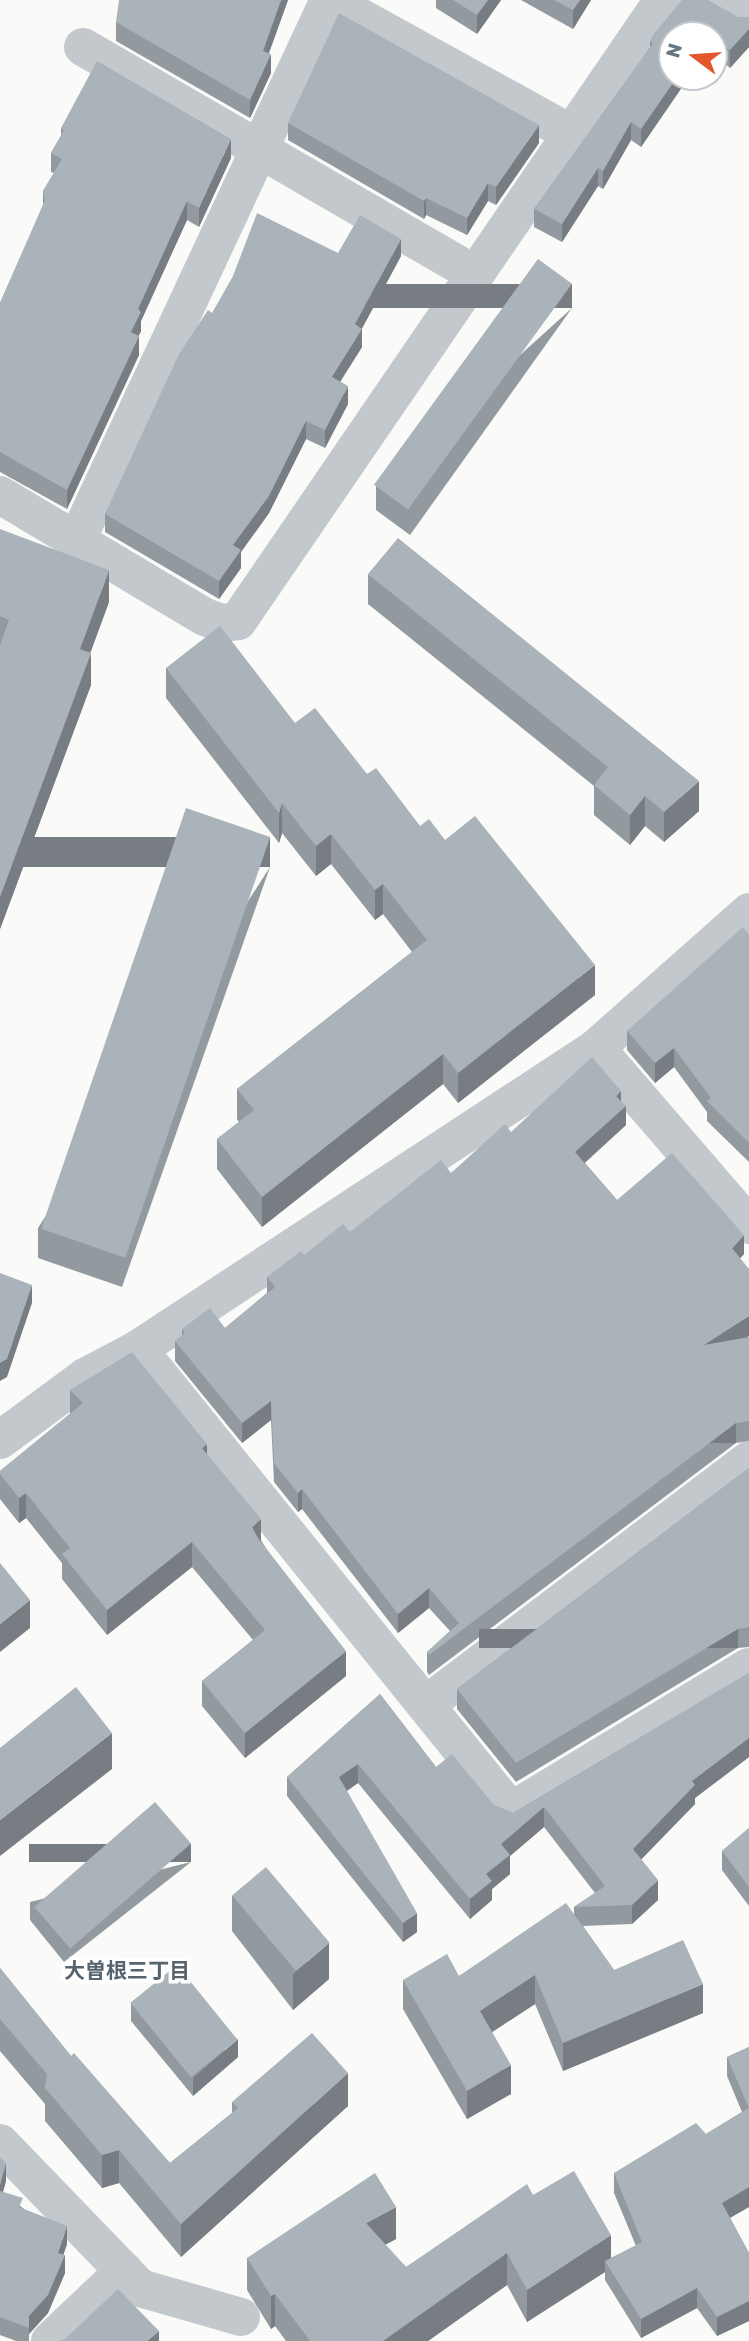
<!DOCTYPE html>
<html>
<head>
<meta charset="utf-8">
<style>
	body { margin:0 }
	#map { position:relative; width:749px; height:2341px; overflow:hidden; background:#fafaf8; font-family:Rubik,"Noto Sans JP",sans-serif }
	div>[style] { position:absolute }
	.minor>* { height:38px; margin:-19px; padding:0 19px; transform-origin:19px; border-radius:19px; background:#c3c8cc }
	.wall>* { inset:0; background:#929a9f }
	.shaded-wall>* { inset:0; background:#777d82; transform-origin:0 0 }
	.building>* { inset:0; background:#aab3b9; transform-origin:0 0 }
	span { translate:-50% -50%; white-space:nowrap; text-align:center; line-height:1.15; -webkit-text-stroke:7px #fff; paint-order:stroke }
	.neighbourhood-label { font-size:21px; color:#57646e; font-weight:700 }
	.north { position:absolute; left:658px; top:21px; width:70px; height:70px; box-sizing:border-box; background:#fff; border:2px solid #c1c8cd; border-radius:50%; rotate:286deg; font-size:19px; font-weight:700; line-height:28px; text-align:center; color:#657683 }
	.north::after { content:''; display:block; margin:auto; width:24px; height:32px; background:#e4572e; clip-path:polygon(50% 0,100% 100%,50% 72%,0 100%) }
</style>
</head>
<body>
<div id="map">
	<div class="minor">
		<i style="left:329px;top:0;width:277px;rotate:28.9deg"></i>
		<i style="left:720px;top:0;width:33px;rotate:29deg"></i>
		<i style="left:83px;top:47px;width:451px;rotate:30.1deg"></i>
		<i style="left:0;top:495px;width:239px;rotate:30.8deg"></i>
		<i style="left:205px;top:617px;width:18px;rotate:19deg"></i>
		<i style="left:222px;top:623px;width:16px;rotate:-7deg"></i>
		<i style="left:238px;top:621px;width:753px;rotate:-55.61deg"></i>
		<i style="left:76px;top:542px;width:598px;rotate:-64.98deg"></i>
		<i style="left:596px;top:1048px;width:234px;rotate:49.2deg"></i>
		<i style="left:138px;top:1349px;width:594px;rotate:51.08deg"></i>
		<i style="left:511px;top:1811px;width:278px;rotate:-31.2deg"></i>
		<i style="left:0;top:1440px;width:106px;rotate:-36.5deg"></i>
		<i style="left:85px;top:1377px;width:60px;rotate:-27.8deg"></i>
		<i style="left:138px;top:1349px;width:548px;rotate:-33.31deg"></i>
		<i style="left:596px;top:1048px;width:205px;rotate:-41.6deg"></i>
		<i style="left:428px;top:1703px;width:403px;rotate:-37.1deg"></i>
		<i style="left:0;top:2143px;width:202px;rotate:46deg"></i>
		<i style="left:140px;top:2288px;width:105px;rotate:16deg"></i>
		<i style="left:50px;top:2341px;width:102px;rotate:-43.4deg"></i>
	</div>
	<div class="wall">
		<i style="clip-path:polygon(288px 0,269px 53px,271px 73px,250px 118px,116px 41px,116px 22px)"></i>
		<i style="clip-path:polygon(436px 0,501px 0,477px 34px,436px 8px)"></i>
		<i style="clip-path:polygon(521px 0,591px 0,573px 29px)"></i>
		<i style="clip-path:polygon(738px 17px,749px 17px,749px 47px,730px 68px,714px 55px,714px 35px,672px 35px,672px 77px,689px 77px,641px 147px,631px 140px,603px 189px,598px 186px,562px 242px,534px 227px,534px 209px,650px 48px,650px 41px)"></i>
		<i style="clip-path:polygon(288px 123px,539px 143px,496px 205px,488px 201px,467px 235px,426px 215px,424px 219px,288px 140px)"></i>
		<i style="clip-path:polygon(61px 128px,231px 158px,199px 227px,187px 220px,141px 321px,141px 331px,139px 335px,139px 355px,67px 509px,0 472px,0 303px,43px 206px,43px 191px,54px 173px,51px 172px,51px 153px,61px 136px)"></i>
		<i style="clip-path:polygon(338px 253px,401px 256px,362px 328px,362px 347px,340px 381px,348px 404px,325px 448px,306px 439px,269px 513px,241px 552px,241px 568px,219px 599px,105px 532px,105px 514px,212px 313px)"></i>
		<i style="clip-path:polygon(572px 308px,410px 535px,376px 510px,376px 486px)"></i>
		<i style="clip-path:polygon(0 529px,109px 602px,90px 653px,91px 685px,0 929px)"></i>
		<i style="clip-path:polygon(368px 574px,699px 811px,664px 842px,645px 826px,630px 845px,594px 815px,594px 786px,368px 604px)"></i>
		<i style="clip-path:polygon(166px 668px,295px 723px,367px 774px,420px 826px,445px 840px,595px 995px,458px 1103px,443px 1084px,262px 1227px,217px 1169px,217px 1139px,239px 1122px,237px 1119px,237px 1089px,412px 952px,383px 914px,375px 920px,331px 864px,316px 876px,282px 833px,279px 843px,166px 698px)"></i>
		<i style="clip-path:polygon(270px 867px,122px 1287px,38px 1258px,38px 1228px)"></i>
		<i style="clip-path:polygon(749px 934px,749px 1162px,707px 1121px,707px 1112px,674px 1067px,655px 1083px,627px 1050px,627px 1031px)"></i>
		<i style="clip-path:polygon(621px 1101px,626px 1125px,585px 1163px,617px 1200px,744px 1254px,740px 1258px,747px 1337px,749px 1337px,749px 1441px,736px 1443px,429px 1675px,427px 1672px,427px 1652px,450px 1631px,429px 1608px,398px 1633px,302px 1509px,298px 1512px,274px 1482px,271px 1420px,242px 1443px,175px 1361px,175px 1341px,182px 1336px,182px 1329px,225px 1328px,267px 1293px,267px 1277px,304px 1255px,350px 1232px,451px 1173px,511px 1132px)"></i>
		<i style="clip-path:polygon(70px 1390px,207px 1454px,346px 1676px,245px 1758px,202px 1706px,202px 1681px,253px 1640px,192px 1567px,107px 1635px,62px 1579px,62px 1563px,26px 1518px,19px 1523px,0 1499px,0 1471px,70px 1414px)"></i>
		<i style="clip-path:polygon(749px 1468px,749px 1647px,738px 1648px,516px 1782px,457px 1709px,457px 1689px)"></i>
		<i style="clip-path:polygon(749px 1673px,749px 1757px,695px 1798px,695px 1804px,641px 1859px,658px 1900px,632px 1924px,583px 1926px,614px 1970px,703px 2013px,563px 2071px,535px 2004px,492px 2032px,511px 2094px,467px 2119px,403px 2009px,403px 1980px,459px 1976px,574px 1914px,574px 1907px,595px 1893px,544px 1827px,510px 1856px,510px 1874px,492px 1889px,492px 1900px,470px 1919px,358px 1783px,347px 1791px,417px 1932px,403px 1942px,287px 1796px,287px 1777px,380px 1694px,436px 1767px,494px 1805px,513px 1813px)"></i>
		<i style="clip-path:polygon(749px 1828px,749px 1906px,722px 1870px,722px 1851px)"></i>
		<i style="clip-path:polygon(191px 1862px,64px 1962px,30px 1920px,30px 1902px)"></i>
		<i style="clip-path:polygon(232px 1895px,329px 1979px,293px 2010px,232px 1931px)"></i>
		<i style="clip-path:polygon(0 1968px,71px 2056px,170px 2163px,232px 2113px,232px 2102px,348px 2106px,181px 2257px,119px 2183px,102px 2188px,45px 2121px,45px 2104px,0 2051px)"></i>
		<i style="clip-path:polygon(131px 2003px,238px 2057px,193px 2096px,131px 2021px)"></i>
		<i style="clip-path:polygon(749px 2047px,749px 2207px,730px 2218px,749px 2253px,749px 2321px,717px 2336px,697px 2308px,641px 2338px,605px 2280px,605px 2272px,527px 2322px,507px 2285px,428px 2341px,286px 2341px,275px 2326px,271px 2329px,247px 2290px,247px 2258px,396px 2239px,385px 2245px,406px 2267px,533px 2195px,611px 2258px,636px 2246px,614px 2193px,614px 2173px,706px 2134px,742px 2112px,727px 2076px,727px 2057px)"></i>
		<i style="clip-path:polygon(0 2157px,6px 2181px,3px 2192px,67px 2244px,63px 2255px,65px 2273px,48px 2313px,29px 2334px,29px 2341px,16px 2341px,0 2335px)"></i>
	</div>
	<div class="shaded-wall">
		<i style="clip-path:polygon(281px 0,288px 0,263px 69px,263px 51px)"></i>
		<i style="clip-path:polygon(488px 0,501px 0,477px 34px,477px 15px)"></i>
		<i style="clip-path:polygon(580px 0,591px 0,573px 29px,573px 10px)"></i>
		<i style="clip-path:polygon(749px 29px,749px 47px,730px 68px,730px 50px)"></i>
		<i style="clip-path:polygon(271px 54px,271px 73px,250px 118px,250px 100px)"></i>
		<i style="clip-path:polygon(677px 77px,689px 77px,641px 147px,641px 129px)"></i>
		<i style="clip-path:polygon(631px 122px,631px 140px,603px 189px,603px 171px)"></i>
		<i style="clip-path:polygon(539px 125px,539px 143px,496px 205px,496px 187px)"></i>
		<i style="clip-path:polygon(231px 139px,231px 158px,199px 227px,199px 208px)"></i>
		<i style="clip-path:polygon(598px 168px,598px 186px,562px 242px,562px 224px)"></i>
		<i style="clip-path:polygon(488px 183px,488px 201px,467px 235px,467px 218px)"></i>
		<i style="clip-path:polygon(426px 198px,426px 215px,424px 219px,424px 201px)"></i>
		<i style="clip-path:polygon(187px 201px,187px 220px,141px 321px,141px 331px,131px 351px,131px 332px,138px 309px)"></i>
		<i style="clip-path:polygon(401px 239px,401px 256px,358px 336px,362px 329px,362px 347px,332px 395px,332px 377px,355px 324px)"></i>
		<i style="left:572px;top:284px;width:24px;height:279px;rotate:90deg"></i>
		<i style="clip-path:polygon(139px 336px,139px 355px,67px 509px,67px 490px)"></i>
		<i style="clip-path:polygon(348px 386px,348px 404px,325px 448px,325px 430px)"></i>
		<i style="clip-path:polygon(306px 421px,306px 439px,269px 513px,241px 552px,241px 568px,219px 599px,219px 581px,233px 545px)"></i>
		<i style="clip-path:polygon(109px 570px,109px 602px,80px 681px,80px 649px)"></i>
		<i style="clip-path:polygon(91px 653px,91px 685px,0 929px,0 897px)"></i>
		<i style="clip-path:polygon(699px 781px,699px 811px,664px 842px,664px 812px)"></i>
		<i style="clip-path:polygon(645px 796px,645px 826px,630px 845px,630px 815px)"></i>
		<i style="clip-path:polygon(282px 803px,282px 833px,279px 843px,279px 813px)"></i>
		<i style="clip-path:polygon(331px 834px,331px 864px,316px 876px,316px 846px)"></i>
		<i style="left:270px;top:837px;width:30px;height:445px;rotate:90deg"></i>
		<i style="clip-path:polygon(383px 884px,383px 914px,375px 920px,375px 890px)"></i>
		<i style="clip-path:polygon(595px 965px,595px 995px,458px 1103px,458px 1073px)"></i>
		<i style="clip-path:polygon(674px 1048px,674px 1067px,655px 1083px,655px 1063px)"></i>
		<i style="clip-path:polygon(443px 1054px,443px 1084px,262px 1227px,262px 1197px)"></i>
		<i style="clip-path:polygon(621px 1091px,621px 1110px,626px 1106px,626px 1125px,575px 1171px,575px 1152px,616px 1096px)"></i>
		<i style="clip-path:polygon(744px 1235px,744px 1254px,732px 1267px,732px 1248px)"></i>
		<i style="clip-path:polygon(32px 1285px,32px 1303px,7px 1377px,0 1381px,0 1363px)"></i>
		<i style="clip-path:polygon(749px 1316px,749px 1336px,704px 1365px,704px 1345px)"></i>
		<i style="clip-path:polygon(271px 1401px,271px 1420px,242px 1443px,242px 1423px)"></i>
		<i style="left:736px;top:1423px;width:20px;height:385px;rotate:90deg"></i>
		<i style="clip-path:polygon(207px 1444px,207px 1469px,202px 1448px)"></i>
		<i style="clip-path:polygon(302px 1489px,302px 1509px,298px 1512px,298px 1493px)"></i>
		<i style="clip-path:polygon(26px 1493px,26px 1518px,19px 1523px,19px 1498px)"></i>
		<i style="clip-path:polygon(261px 1519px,261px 1544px,252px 1527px)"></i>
		<i style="clip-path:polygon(192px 1542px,192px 1567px,107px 1635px,107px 1610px)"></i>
		<i style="clip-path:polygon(429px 1588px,429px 1608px,398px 1633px,398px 1614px)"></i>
		<i style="clip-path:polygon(30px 1600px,30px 1628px,0 1652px,0 1624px)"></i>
		<i style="left:738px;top:1629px;width:19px;height:259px;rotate:90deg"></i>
		<i style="clip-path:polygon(346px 1651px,346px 1676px,245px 1758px,245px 1733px)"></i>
		<i style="clip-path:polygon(112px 1733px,112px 1769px,0 1856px,0 1820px)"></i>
		<i style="clip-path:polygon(749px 1738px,749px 1757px,695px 1798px,695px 1804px,633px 1868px,633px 1849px,692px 1781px)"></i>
		<i style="clip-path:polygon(358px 1764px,358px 1783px,339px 1796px,339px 1777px)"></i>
		<i style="clip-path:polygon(544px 1807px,544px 1827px,510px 1856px,510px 1874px,492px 1889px,492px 1900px,470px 1919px,470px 1899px,486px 1874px,501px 1844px)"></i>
		<i style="left:191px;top:1844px;width:18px;height:162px;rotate:90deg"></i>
		<i style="clip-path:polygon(658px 1880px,658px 1900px,632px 1924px,632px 1905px)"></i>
		<i style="clip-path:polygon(417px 1913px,417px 1932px,403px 1942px,403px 1923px)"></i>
		<i style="clip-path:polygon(329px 1943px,329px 1979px,293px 2010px,293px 1974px)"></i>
		<i style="clip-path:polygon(535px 1975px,535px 2004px,480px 2040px,480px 2011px)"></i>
		<i style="clip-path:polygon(703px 1984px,703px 2013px,563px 2071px,563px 2043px)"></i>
		<i style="clip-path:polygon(238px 2039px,238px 2057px,193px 2096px,193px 2078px)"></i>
		<i style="clip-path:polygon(511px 2065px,511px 2094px,467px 2119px,467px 2091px)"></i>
		<i style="clip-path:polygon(348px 2073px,348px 2106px,181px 2257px,181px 2224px)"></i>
		<i style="clip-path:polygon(119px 2150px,119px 2183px,102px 2188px,102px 2155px)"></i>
		<i style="clip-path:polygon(6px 2163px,6px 2181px,0 2202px,0 2185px)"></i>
		<i style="clip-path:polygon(749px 2187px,749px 2207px,722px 2222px,722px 2203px)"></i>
		<i style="clip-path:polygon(396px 2207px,396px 2239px,366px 2255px,366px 2223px)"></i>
		<i style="clip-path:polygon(67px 2226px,67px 2244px,58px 2271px,58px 2253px)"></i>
		<i style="clip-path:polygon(611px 2235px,611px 2267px,605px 2261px,605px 2272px,527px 2322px,527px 2290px)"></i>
		<i style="clip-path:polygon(507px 2253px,507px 2285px,428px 2341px,383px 2341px)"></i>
		<i style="clip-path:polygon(65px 2255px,65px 2273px,48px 2313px,29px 2334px,29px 2341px,29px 2316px)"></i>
		<i style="clip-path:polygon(697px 2288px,697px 2308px,641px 2338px,641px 2319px)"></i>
		<i style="clip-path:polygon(275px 2294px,275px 2326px,271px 2329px,271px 2296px)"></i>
		<i style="clip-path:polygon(749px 2301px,749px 2321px,717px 2336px,717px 2317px)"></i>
		<i style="clip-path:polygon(159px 2331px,159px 2341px,147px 2341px)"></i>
	</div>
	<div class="building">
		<i style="clip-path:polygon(119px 0,281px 0,263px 51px,271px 54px,250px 100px,116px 22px)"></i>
		<i style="clip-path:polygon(453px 0,488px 0,477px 15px)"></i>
		<i style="clip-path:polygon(554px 0,580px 0,573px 10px)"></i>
		<i style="clip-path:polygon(682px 0,708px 0,738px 17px,749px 17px,749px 29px,730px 50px,714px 37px,714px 35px,711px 35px,708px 33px,706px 35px,672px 35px,672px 77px,677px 77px,641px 129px,631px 122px,603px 171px,598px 168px,562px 224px,534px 209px,653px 43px,650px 41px,653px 35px)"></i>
		<i style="clip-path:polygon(339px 13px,539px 125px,496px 187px,488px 183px,467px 218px,426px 198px,424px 201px,288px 123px)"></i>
		<i style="clip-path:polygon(97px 61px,231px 139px,199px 208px,187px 201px,138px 309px,141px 312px,131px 332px,139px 336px,67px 490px,0 452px,0 303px,45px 200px,43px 191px,62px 159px,51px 153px,64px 130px,61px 128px)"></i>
		<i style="clip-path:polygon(257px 213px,338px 253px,360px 215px,401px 239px,355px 324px,362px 329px,332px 377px,348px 386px,325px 430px,306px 421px,269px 496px,233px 545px,241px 550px,219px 581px,105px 514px,179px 354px,208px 310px,212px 313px,233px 276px)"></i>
		<i style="left:538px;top:259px;width:42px;height:279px;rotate:36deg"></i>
		<i style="clip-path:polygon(0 529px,109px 570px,80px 649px,91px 653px,0 897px,0 645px,9px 620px,0 616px)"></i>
		<i style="clip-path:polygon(398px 538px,699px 781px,664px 812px,645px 796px,630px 815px,594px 785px,608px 767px,368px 574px)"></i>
		<i style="clip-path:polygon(220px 626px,295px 723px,315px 708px,367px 774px,376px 768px,420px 826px,429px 819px,445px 840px,475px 816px,595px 965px,458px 1073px,443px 1054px,262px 1197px,217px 1139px,254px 1110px,237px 1089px,427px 940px,383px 884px,375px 890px,331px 834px,316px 846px,282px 803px,279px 813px,166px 668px)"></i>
		<i style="left:186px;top:808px;width:89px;height:445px;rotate:19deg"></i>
		<i style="clip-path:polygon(743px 927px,749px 934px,749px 1143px,707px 1101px,711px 1098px,674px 1048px,655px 1063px,627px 1031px)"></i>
		<i style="clip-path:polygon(592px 1057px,621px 1091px,616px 1096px,626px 1106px,575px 1152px,617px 1200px,672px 1153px,744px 1235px,732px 1248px,749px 1269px,749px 1316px,704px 1345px,749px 1337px,749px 1421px,736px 1423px,429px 1655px,427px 1652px,459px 1623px,429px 1588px,398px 1614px,302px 1489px,298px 1493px,274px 1463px,271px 1401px,242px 1423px,175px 1341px,185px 1333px,182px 1329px,210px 1308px,225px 1328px,275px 1287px,267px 1277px,301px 1251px,304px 1255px,343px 1224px,350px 1232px,441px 1160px,451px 1173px,505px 1124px,511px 1132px)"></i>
		<i style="clip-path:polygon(0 1273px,32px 1285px,7px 1359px,0 1363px)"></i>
		<i style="clip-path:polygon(132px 1352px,207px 1444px,202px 1448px,261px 1519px,252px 1527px,258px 1538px,346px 1651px,245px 1733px,202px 1681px,265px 1630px,192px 1542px,107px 1610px,62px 1554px,70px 1548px,26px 1493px,19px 1498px,0 1474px,0 1471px,83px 1403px,70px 1390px)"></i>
		<i style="clip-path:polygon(749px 1468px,749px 1627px,738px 1629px,516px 1763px,457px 1689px)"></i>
		<i style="clip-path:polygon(0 1563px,30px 1600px,0 1624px)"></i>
		<i style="clip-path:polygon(749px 1673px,749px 1738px,692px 1781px,695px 1785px,633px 1849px,658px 1880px,632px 1905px,574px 1907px,605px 1886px,544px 1807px,501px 1844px,510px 1855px,486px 1874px,492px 1881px,470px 1899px,358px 1764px,339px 1777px,417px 1913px,403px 1923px,287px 1777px,380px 1694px,436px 1767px,452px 1754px,494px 1805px,513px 1813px)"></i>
		<i style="clip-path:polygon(76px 1687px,112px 1733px,0 1820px,0 1748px)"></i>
		<i style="left:155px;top:1802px;width:55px;height:160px;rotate:49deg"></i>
		<i style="clip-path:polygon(749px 1828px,749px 1887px,722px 1851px)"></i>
		<i style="left:266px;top:1867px;width:99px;height:44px;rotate:50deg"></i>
		<i style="clip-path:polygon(566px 1903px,614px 1970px,683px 1940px,703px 1984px,563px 2043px,535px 1975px,480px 2011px,511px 2065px,467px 2091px,403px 1980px,447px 1954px,459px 1976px)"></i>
		<i style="left:177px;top:1965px;width:96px;height:60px;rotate:51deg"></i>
		<i style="clip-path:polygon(0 1968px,71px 2056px,74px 2053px,170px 2163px,238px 2108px,232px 2102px,312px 2033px,348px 2073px,181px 2224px,119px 2150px,102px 2155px,45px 2088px,47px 2074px,0 2019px)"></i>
		<i style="clip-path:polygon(749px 2047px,749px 2187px,722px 2203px,749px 2253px,749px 2301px,717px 2317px,697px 2288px,641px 2319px,605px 2261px,642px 2242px,614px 2173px,696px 2123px,706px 2134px,749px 2108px,727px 2057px)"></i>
		<i style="clip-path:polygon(0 2157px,6px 2163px,0 2185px)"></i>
		<i style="clip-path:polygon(574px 2171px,611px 2235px,527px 2290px,507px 2253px,383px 2341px,310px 2341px,275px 2294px,271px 2296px,247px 2258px,375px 2173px,396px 2207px,366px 2223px,406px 2267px,527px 2184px,533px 2195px)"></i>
		<i style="clip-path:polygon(0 2191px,23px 2198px,19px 2207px,67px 2226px,58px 2253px,65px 2255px,48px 2295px,29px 2316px,29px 2328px,0 2317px)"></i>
		<i style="clip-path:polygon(118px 2289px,159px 2331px,147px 2341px,58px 2341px,65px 2339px)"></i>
	</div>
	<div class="neighbourhood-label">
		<span style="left:127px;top:1971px">大曽根三丁目</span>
	</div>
	<div class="north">N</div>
</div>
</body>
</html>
